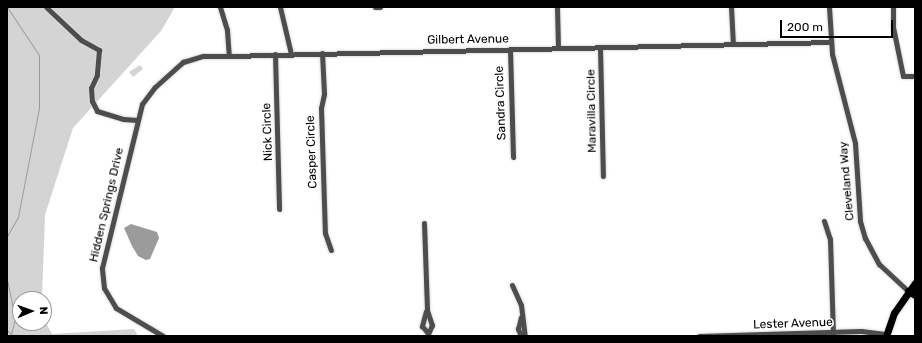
<!DOCTYPE html>
<html>
<head>
<meta charset="utf-8">
<style>
	body { margin:0 }
	#map { position:relative; width:922px; height:343px; overflow:hidden; background:#fff; font-family:Rubik,sans-serif }
	div>[style] { position:absolute }
	.green>* { inset:0; background:#d4d4d4 }
	.water>* { inset:0; background:#9b9b9b }
	.stream>* { height:1px; margin:-0.5px; padding:0 0.5px; transform-origin:0.5px; border-radius:0.5px; background:#9b9b9b }
	.roads { filter:drop-shadow(0 0 1px #dbdbdb) drop-shadow(0 0 1px #dbdbdb) }
	.minor>* { height:5px; margin:-2.5px; padding:0 2.5px; transform-origin:2.5px; border-radius:2.5px; background:#4d4d4d }
	.major>* { height:7px; margin:-3.5px; padding:0 3.5px; transform-origin:3.5px; border-radius:3.5px; background:#000 }
	span { translate:-50% -50%; white-space:nowrap; text-align:center; line-height:1.15; -webkit-text-stroke:3px #fff; paint-order:stroke }
	.street-label { font-size:12px; color:#000 }
	.frame { position:absolute; inset:0; border:8px solid #000; pointer-events:none }
	.north { position:absolute; left:12px; top:291px; width:40px; height:40px; box-sizing:border-box; background:#fff; border:1px solid #999; border-radius:50%; rotate:88deg; font-size:11px; font-weight:700; line-height:16px; text-align:center; color:#000 }
	.north::after { content:''; display:block; margin:auto; width:14px; height:18px; background:#000; clip-path:polygon(50% 0,100% 100%,50% 72%,0 100%) }
	.scale { position:absolute; left:780px; top:20px; width:113px; height:18px; box-sizing:border-box; border:2px solid #000; border-top:0; padding-left:5px; font-size:12px; line-height:14px; white-space:nowrap; color:#000; -webkit-text-stroke:3px #fff; paint-order:stroke }
</style>
</head>
<body>
<div id="map">
	<div class="green">
		<i style="clip-path:polygon(7px 7px,175px 7px,161px 31px,73px 128px,45px 215px,42px 299px,20px 299px,20px 323px,44px 323px,44px 319px,52px 334px,134px 329px,138px 336px,7px 336px)"></i>
		<i style="clip-path:polygon(140px 65px,143px 69px,133px 77px,129px 72px)"></i>
	</div>
	<div class="water">
		<i style="clip-path:polygon(131px 224px,157px 232px,159px 238px,150px 259px,146px 260px,138px 256px,132px 246px,124px 228px)"></i>
	</div>
	<div class="stream">
		<i style="left:7px;top:236px;width:22px;rotate:-60deg"></i>
		<i style="left:18px;top:217px;width:111px;rotate:-79.1deg"></i>
		<i style="left:39px;top:108px;width:53px;rotate:-90deg"></i>
		<i style="left:39px;top:55px;width:58px;rotate:-123.7deg"></i>
		<i style="left:7px;top:280px;width:40px;rotate:78deg"></i>
		<i style="left:15px;top:319px;width:16px;rotate:105deg"></i>
		<i style="left:7px;top:330px;width:8px;rotate:45deg"></i>
	</div>
	<div class="roads">
		<div class="minor">
			<i style="left:46px;top:7px;width:48px;rotate:43.3deg"></i>
			<i style="left:81px;top:40px;width:21px;rotate:29deg"></i>
			<i style="left:99px;top:50px;width:25px;rotate:95deg"></i>
			<i style="left:97px;top:75px;width:14px;rotate:115deg"></i>
			<i style="left:91px;top:88px;width:13px;rotate:86deg"></i>
			<i style="left:92px;top:101px;width:11px;rotate:63deg"></i>
			<i style="left:97px;top:111px;width:27px;rotate:17deg"></i>
			<i style="left:123px;top:119px;width:14px;rotate:4deg"></i>
			<i style="left:220px;top:7px;width:24px;rotate:73deg"></i>
			<i style="left:227px;top:30px;width:26px;rotate:86deg"></i>
			<i style="left:280px;top:7px;width:48px;rotate:76.8deg"></i>
			<i style="left:375px;top:7px;width:5px"></i>
			<i style="left:557px;top:7px;width:41px;rotate:88.6deg"></i>
			<i style="left:731px;top:7px;width:37px;rotate:87deg"></i>
			<i style="left:829px;top:7px;width:47px;rotate:86.3deg"></i>
			<i style="left:832px;top:54px;width:92px;rotate:75.5deg"></i>
			<i style="left:855px;top:143px;width:78px;rotate:86.3deg"></i>
			<i style="left:860px;top:221px;width:18px;rotate:74deg"></i>
			<i style="left:865px;top:238px;width:30px;rotate:62deg"></i>
			<i style="left:879px;top:264px;width:40px;rotate:43deg"></i>
			<i style="left:893px;top:7px;width:20px;rotate:90deg"></i>
			<i style="left:893px;top:27px;width:50px;rotate:78.5deg"></i>
			<i style="left:903px;top:76px;width:12px"></i>
			<i style="left:600px;top:47px;width:129px;rotate:88.7deg"></i>
			<i style="left:510px;top:49px;width:108px;rotate:88.4deg"></i>
			<i style="left:322px;top:53px;width:41px;rotate:87.2deg"></i>
			<i style="left:324px;top:94px;width:14px;rotate:102deg"></i>
			<i style="left:321px;top:108px;width:125px;rotate:88.2deg"></i>
			<i style="left:325px;top:233px;width:18px;rotate:71deg"></i>
			<i style="left:275px;top:54px;width:155px;rotate:88.5deg"></i>
			<i style="left:824px;top:221px;width:19px;rotate:72deg"></i>
			<i style="left:830px;top:239px;width:96px;rotate:88.2deg"></i>
			<i style="left:424px;top:223px;width:87px;rotate:88deg"></i>
			<i style="left:427px;top:310px;width:16px;rotate:72deg"></i>
			<i style="left:432px;top:325px;width:12px;rotate:114deg"></i>
			<i style="left:512px;top:285px;width:22px;rotate:66deg"></i>
			<i style="left:521px;top:305px;width:31px;rotate:83deg"></i>
			<i style="left:426px;top:311px;width:16px;rotate:105deg"></i>
			<i style="left:422px;top:326px;width:8px;rotate:50deg"></i>
			<i style="left:163px;top:336px;width:55px;rotate:-149.2deg"></i>
			<i style="left:116px;top:308px;width:23px;rotate:-121deg"></i>
			<i style="left:104px;top:288px;width:20px;rotate:-96deg"></i>
			<i style="left:102px;top:268px;width:169px;rotate:-76.3deg"></i>
			<i style="left:142px;top:104px;width:21px;rotate:-53deg"></i>
			<i style="left:155px;top:87px;width:38px;rotate:-42deg"></i>
			<i style="left:183px;top:62px;width:21px;rotate:-17deg"></i>
			<i style="left:203px;top:56px;width:26px"></i>
			<i style="left:229px;top:56px;width:601px;rotate:-1.33deg"></i>
			<i style="left:521px;top:336px;width:8px;rotate:-113deg"></i>
			<i style="left:518px;top:329px;width:12px;rotate:-76deg"></i>
			<i style="left:699px;top:336px;width:162px;rotate:-1.8deg"></i>
			<i style="left:861px;top:331px;width:26px;rotate:7deg"></i>
		</div>
		<div class="major">
			<i style="left:908px;top:291px;width:8px;rotate:30deg"></i>
			<i style="left:886px;top:336px;width:24px;rotate:-71deg"></i>
			<i style="left:894px;top:313px;width:37px;rotate:-55deg"></i>
		</div>
	</div>
	<div class="street-label">
		<span style="left:468px;top:40px;rotate:-1deg">Gilbert Avenue</span>
		<span style="left:501px;top:103px;rotate:-92deg">Sandra Circle</span>
		<span style="left:592px;top:111px;rotate:-91deg">Maravilla Circle</span>
		<span style="left:268px;top:132px;rotate:-92deg">Nick Circle</span>
		<span style="left:312px;top:152px;rotate:-92deg">Casper Circle</span>
		<span style="left:847px;top:181px;rotate:-95deg">Cleveland Way</span>
		<span style="left:107px;top:205px;rotate:-77deg">Hidden Springs Drive</span>
		<span style="left:793px;top:324px;rotate:-2deg">Lester Avenue</span>
	</div>
	<div class="frame"></div>
	<div class="north">N</div>
	<div class="scale">200 m</div>
</div>
</body>
</html>
